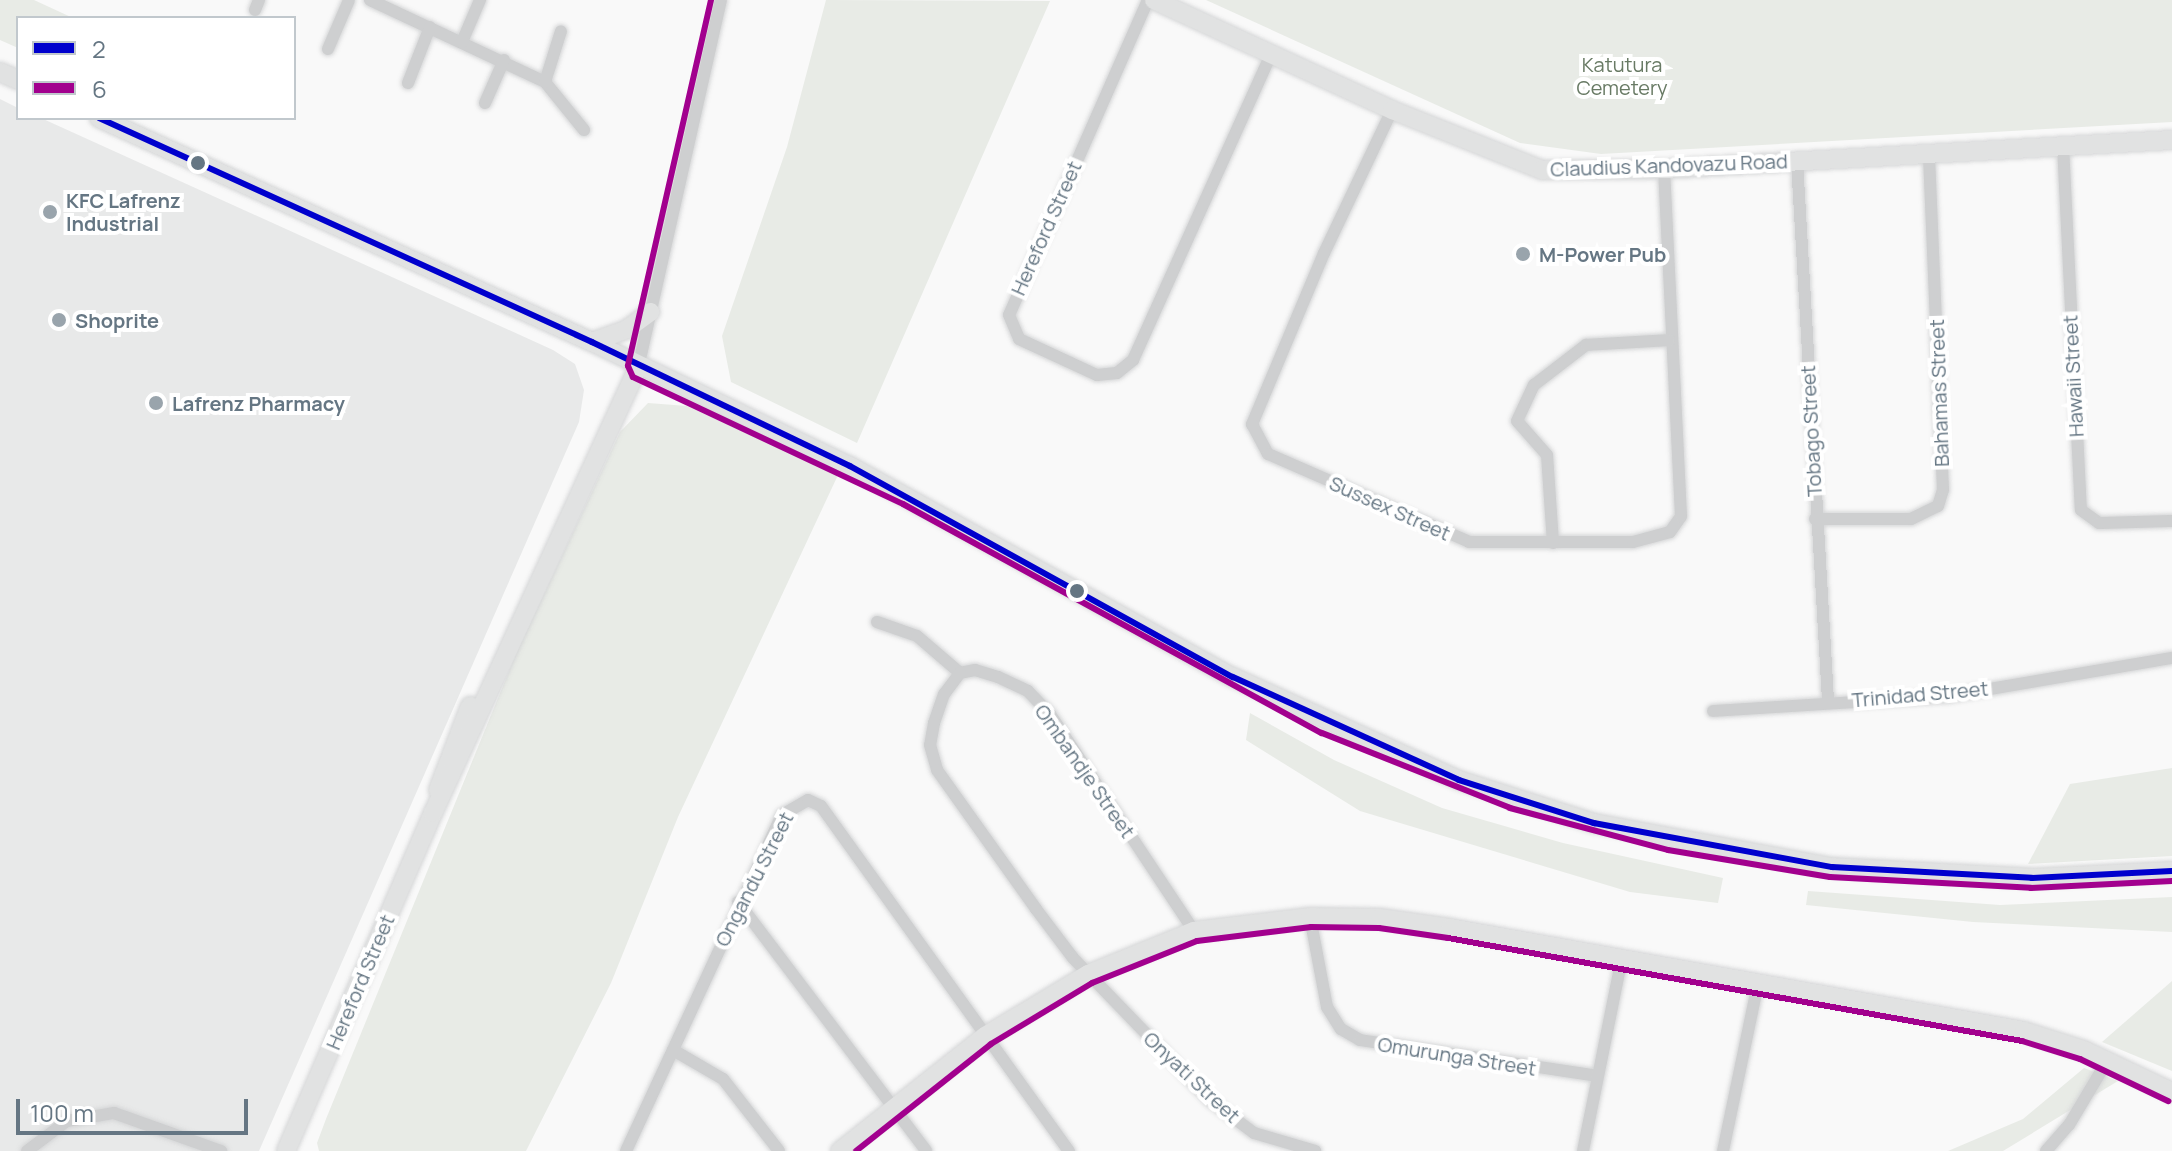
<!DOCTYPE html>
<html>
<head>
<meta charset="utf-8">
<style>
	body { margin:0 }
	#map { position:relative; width:2172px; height:1151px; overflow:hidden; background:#f9f9f9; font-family:Manrope,sans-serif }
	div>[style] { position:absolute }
	.built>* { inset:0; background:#e8e9e9 }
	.green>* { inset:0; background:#e8ebe6 }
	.roads { filter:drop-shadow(0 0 2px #d5d6d7) drop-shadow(0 0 2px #d5d6d7) }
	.street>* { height:12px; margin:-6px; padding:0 6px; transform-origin:6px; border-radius:6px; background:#cecfd0 }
	.secondary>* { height:18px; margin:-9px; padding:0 9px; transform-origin:9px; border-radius:9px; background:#e1e2e2 }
	.bus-1>* { height:6px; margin:-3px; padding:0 3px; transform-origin:3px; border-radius:3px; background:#0000cd }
	.bus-2>* { height:6px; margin:-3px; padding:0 3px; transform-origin:3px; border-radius:3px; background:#a2008e }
	.dots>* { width:22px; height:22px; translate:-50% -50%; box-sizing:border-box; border:4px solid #fff; border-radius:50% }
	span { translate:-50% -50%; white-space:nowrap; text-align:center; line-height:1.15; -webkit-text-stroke:8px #fff; paint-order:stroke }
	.park-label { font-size:20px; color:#687a64 }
	.street-label { font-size:20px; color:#657683 }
	.poi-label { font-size:20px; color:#657683; font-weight:700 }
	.left { translate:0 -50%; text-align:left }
	.legend { position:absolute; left:16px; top:16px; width:280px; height:104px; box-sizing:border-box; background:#fff; border:2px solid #c1c8cd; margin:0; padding:10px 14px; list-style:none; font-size:24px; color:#657683 }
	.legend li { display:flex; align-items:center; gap:16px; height:40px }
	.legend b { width:40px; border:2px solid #c1c8cd }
	.scale { position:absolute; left:16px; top:1099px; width:232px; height:36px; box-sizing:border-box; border:4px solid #657683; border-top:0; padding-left:10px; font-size:24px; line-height:28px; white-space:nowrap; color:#657683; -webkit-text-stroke:6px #fff; paint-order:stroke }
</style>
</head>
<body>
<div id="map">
	<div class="built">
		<i style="clip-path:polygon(0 99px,18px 108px,18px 118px,41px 118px,553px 350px,575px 364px,584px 390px,579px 422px,259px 1151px,0 1151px)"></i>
	</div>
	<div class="green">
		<i style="clip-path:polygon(0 0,34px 0,73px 18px,18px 18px,18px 48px,0 40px)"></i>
		<i style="clip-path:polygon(826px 0,1050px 1px,857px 443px,731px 382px,722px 336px,787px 147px)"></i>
		<i style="clip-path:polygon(1206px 0,2172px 0,2172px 122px,1601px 154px,1520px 143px)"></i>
		<i style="clip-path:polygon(648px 403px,687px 406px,838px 475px,678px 817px,611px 983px,526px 1151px,319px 1151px,317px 1143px,326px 1119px,516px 654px,620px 432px)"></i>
		<i style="clip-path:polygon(1250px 713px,1334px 760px,1442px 808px,1563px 843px,1723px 878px,1718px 903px,1630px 892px,1360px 811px,1246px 740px)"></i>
		<i style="clip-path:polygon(2172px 768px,2172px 856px,2028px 864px,2070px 784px)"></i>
		<i style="clip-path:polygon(1808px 891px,2000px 905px,2172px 897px,2172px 932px,1973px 922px,1806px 905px)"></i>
		<i style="clip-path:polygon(2172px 981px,2172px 1071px,2102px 1042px)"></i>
		<i style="clip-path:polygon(2084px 1068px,2118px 1081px,2003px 1151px,1948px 1151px,2023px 1119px)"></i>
	</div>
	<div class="roads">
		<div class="street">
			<i style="left:370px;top:0;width:193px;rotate:25.1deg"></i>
			<i style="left:545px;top:82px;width:62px;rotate:50.9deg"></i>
			<i style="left:1148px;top:0;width:344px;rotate:113.8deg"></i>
			<i style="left:1009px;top:315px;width:26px;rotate:67deg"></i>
			<i style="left:1019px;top:339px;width:86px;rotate:24.8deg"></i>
			<i style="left:1097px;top:375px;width:20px;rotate:-6deg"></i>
			<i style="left:1117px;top:373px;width:21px;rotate:-39deg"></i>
			<i style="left:1133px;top:360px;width:336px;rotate:-65.7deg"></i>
			<i style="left:255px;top:10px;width:11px;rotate:-68deg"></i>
			<i style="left:462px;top:42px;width:46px;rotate:-66.8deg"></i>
			<i style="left:328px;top:49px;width:53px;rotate:-66.8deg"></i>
			<i style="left:545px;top:82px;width:53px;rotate:-72.6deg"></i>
			<i style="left:408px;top:83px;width:60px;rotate:-68.6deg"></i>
			<i style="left:485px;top:103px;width:47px;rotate:-66.2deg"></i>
			<i style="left:1392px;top:110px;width:158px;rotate:115.4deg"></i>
			<i style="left:1324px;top:253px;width:186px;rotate:112.8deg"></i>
			<i style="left:1252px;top:424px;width:34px;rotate:62deg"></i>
			<i style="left:1268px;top:454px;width:219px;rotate:23.6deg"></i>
			<i style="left:1469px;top:542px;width:164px"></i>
			<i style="left:1633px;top:542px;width:38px;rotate:-15deg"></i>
			<i style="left:1670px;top:532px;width:19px;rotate:-55deg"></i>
			<i style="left:1681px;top:516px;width:347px;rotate:-92.8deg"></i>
			<i style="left:2063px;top:145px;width:365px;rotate:87.2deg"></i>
			<i style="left:2081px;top:510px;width:22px;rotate:36deg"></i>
			<i style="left:2099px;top:523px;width:73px;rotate:-1.6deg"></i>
			<i style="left:1797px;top:161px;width:541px;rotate:86.71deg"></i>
			<i style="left:638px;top:368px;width:377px;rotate:-77.3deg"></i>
			<i style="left:1815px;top:519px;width:96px"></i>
			<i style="left:1911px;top:519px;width:30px;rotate:-26deg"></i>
			<i style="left:1938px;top:506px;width:17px;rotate:-73deg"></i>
			<i style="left:1943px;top:490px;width:336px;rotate:-92.4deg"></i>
			<i style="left:1553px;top:543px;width:88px;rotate:-93.9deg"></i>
			<i style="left:1547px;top:455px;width:45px;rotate:-131.4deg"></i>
			<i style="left:1517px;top:421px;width:40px;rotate:-65deg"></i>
			<i style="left:1534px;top:385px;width:66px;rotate:-37.6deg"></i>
			<i style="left:1586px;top:345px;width:83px;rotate:-3.4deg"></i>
			<i style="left:877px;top:622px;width:42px;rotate:19.3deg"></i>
			<i style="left:917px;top:636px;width:57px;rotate:40.7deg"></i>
			<i style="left:1713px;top:711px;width:236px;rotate:-3.6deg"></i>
			<i style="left:1949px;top:696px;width:226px;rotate:-9.7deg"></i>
			<i style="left:738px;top:902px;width:312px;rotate:52.9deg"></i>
			<i style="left:1310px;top:917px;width:92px;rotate:79.3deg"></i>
			<i style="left:1327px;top:1007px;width:26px;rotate:58deg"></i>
			<i style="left:1341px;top:1029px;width:22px;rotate:30deg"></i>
			<i style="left:1360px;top:1040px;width:240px;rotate:8.6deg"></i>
			<i style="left:1194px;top:931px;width:260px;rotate:-123.6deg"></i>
			<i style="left:1050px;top:714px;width:32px;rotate:-134deg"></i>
			<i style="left:1028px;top:691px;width:33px;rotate:-155deg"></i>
			<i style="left:998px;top:677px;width:24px;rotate:-163deg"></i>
			<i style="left:975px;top:670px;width:15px;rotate:169deg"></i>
			<i style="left:960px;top:673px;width:26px;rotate:127deg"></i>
			<i style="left:944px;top:694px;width:31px;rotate:109deg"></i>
			<i style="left:934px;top:723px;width:22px;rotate:100deg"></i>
			<i style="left:930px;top:745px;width:26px;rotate:74deg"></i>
			<i style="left:937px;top:770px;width:171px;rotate:54.5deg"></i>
			<i style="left:1036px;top:909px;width:61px;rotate:52.9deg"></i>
			<i style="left:1073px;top:958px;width:197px;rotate:46deg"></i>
			<i style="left:1210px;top:1100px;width:55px;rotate:36.9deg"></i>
			<i style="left:1254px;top:1133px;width:64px;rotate:16.4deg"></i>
			<i style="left:673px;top:1050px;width:58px;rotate:30.1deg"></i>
			<i style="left:723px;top:1079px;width:91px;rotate:52.1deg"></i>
			<i style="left:27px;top:1151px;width:50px;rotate:-36.9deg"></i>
			<i style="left:67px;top:1121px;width:48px;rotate:-9.7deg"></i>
			<i style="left:114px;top:1113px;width:114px;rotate:19.6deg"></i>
			<i style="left:626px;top:1151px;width:370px;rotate:-65.1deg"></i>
			<i style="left:782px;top:815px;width:30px;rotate:-30deg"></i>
			<i style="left:808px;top:800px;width:14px;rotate:25deg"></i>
			<i style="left:821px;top:806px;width:425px;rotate:54.3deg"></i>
			<i style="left:1583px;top:1151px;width:197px;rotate:-78.6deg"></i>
			<i style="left:1723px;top:1151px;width:172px;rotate:-78.2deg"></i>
			<i style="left:2046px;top:1151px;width:35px;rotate:-49deg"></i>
			<i style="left:2069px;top:1125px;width:72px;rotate:-59.2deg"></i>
		</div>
		<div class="secondary">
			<i style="left:1154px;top:0;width:262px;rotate:24.8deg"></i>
			<i style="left:1392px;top:110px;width:162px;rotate:21.8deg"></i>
			<i style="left:1542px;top:170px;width:122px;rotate:-0.5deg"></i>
			<i style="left:1664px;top:169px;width:509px;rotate:-3.27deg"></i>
			<i style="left:0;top:72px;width:20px;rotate:24deg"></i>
			<i style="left:99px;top:118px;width:542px;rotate:24.44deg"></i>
			<i style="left:592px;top:342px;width:286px;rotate:25.7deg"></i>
			<i style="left:850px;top:466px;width:437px;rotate:28.9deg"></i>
			<i style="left:1233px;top:677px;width:248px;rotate:24.5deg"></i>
			<i style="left:1459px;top:780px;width:142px;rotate:17.7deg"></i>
			<i style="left:1594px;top:823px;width:242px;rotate:10.5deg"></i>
			<i style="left:1832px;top:867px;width:200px;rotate:3.1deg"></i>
			<i style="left:2032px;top:878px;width:140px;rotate:-2.9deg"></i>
			<i style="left:592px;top:342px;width:37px;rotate:-20deg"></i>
			<i style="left:627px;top:329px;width:29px;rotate:-36deg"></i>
			<i style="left:438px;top:790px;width:90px;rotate:-69.1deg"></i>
			<i style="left:286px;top:1151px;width:369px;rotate:-66.5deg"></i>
			<i style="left:433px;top:813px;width:490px;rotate:-65.3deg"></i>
			<i style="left:840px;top:1151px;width:185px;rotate:-38.4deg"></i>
			<i style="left:985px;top:1036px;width:120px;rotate:-31deg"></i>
			<i style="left:1088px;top:974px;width:114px;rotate:-22.1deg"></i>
			<i style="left:1194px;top:931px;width:117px;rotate:-6.9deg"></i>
			<i style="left:1310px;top:917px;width:70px;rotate:0.8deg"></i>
			<i style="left:1380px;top:918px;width:71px;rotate:8.1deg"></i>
			<i style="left:1450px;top:928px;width:583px;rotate:10.17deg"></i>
			<i style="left:2024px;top:1031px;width:63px;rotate:17.6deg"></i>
			<i style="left:2084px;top:1050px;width:98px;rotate:25.5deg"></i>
		</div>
	</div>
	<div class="bus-1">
		<i style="left:99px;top:118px;width:542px;rotate:24.44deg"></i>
		<i style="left:592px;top:342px;width:286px;rotate:25.7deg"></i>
		<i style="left:850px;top:466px;width:437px;rotate:28.9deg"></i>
		<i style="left:1233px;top:677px;width:248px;rotate:24.5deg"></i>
		<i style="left:1459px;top:780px;width:142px;rotate:17.7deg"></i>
		<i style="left:1594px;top:823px;width:242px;rotate:10.5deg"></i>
		<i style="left:1832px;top:867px;width:200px;rotate:3.1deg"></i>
		<i style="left:2032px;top:878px;width:140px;rotate:-2.9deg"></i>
	</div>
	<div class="bus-2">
		<i style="left:711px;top:0;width:375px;rotate:102.8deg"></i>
		<i style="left:628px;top:366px;width:12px;rotate:66deg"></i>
		<i style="left:633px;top:377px;width:298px;rotate:25.2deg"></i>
		<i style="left:903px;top:504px;width:477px;rotate:28.7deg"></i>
		<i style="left:1322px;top:733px;width:202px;rotate:21.7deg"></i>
		<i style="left:1510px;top:808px;width:163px;rotate:14.9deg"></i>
		<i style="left:1668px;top:850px;width:164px;rotate:9.5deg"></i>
		<i style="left:1830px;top:877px;width:201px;rotate:3.1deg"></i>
		<i style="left:2031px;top:888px;width:141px;rotate:-2.8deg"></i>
		<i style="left:856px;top:1151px;width:172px;rotate:-38.4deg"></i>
		<i style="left:991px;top:1044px;width:118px;rotate:-31.1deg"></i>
		<i style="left:1092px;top:983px;width:113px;rotate:-21.8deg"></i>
		<i style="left:1197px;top:941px;width:115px;rotate:-7deg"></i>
		<i style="left:1311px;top:927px;width:68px;rotate:0.8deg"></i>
		<i style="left:1379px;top:928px;width:70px;rotate:8.2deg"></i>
		<i style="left:1448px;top:938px;width:583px;rotate:10.17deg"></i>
		<i style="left:2022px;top:1041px;width:61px;rotate:17.2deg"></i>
		<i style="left:2080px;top:1059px;width:98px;rotate:25.5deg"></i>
	</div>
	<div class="dots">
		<i style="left:198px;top:163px;background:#657683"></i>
		<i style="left:50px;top:212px;background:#99a4ac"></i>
		<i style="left:1523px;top:254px;background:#99a4ac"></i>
		<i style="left:59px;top:320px;background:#99a4ac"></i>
		<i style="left:156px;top:403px;background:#99a4ac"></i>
		<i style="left:1077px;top:591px;background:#657683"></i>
	</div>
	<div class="park-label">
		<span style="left:1622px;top:76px">Katutura<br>Cemetery</span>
	</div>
	<div class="street-label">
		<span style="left:1669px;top:165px;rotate:-2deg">Claudius Kandovazu Road</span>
		<span style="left:1046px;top:228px;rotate:-66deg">Hereford Street</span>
		<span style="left:2073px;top:376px;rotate:-93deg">Hawaii Street</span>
		<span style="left:1939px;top:393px;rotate:-92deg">Bahamas Street</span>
		<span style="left:1811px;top:431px;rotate:-93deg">Tobago Street</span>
		<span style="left:1390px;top:508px;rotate:24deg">Sussex Street</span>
		<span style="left:1920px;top:694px;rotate:-5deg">Trinidad Street</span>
		<span style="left:1085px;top:771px;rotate:55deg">Ombandje Street</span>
		<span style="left:754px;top:879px;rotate:-63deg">Ongandu Street</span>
		<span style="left:360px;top:982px;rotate:-67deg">Hereford Street</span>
		<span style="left:1457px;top:1056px;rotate:9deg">Omurunga Street</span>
		<span style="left:1192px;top:1077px;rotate:43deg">Onyati Street</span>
	</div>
	<div class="poi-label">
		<span class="left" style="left:66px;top:212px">KFC Lafrenz<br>Industrial</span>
		<span class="left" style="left:1539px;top:254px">M-Power Pub</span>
		<span class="left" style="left:75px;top:320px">Shoprite</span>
		<span class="left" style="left:172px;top:403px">Lafrenz Pharmacy</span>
	</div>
	<ul class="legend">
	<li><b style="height:10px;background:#0000cd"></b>2</li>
	<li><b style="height:10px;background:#a2008e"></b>6</li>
	</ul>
	<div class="scale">100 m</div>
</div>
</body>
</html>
